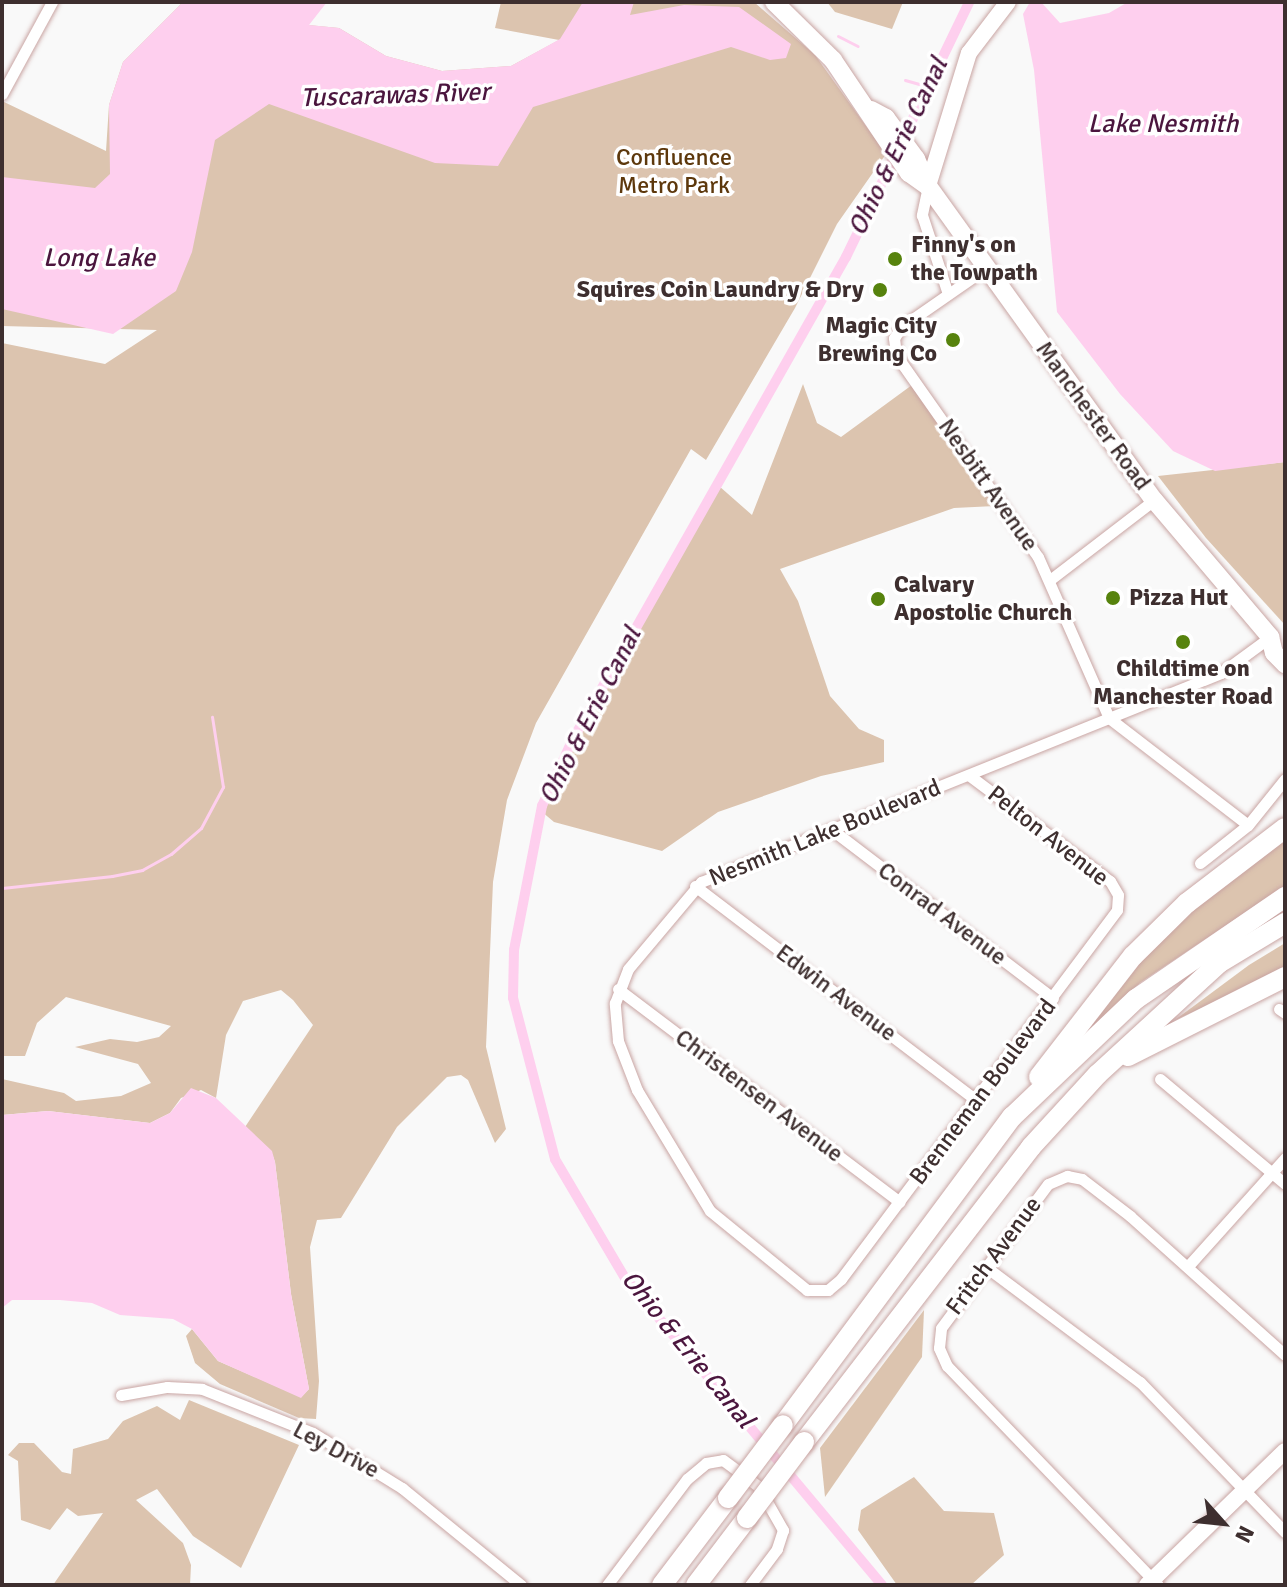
<!DOCTYPE html>
<html>
<head>
<meta charset="utf-8">
<style>
	body { margin:0 }
	#map { position:relative; width:1287px; height:1587px; overflow:hidden; background:#f9f9f9; font-family:Signika,sans-serif }
	div>[style] { position:absolute }
	.green>* { inset:0; background:#dcc4af }
	.water>* { inset:0; background:#fecfee }
	.stream>* { height:3px; margin:-1.5px; padding:0 1.5px; transform-origin:1.5px; border-radius:1.5px; background:#fecfee }
	.canal>* { height:10px; margin:-5px; padding:0 5px; transform-origin:5px; border-radius:5px; background:#fecfee }
	.roads { filter:drop-shadow(0 0 2px #c9a5a3) drop-shadow(0 0 2px #c9a5a3) }
	.street>* { height:11px; margin:-5.5px; padding:0 5.5px; transform-origin:5.5px; border-radius:5.5px; background:#fff }
	.secondary>* { height:16px; margin:-8px; padding:0 8px; transform-origin:8px; border-radius:8px; background:#fff }
	.primary>* { height:18px; margin:-9px; padding:0 9px; transform-origin:9px; border-radius:9px; background:#fff }
	.highway>* { height:20px; margin:-10px; padding:0 10px; transform-origin:10px; border-radius:10px; background:#fff }
	.bridges { filter:drop-shadow(0 0 2px #c9a5a3) drop-shadow(0 0 2px #c9a5a3) }
	.highway-bridge>* { height:20px; margin:-10px; padding:0 10px; transform-origin:10px; border-radius:10px; background:#fff }
	.dots>* { width:22px; height:22px; translate:-50% -50%; box-sizing:border-box; border:4px solid #fff; border-radius:50% }
	span { translate:-50% -50%; white-space:nowrap; text-align:center; line-height:1.15; -webkit-text-stroke:7px #fff; paint-order:stroke }
	.park-label { font-size:24px; color:#5d380c }
	.poi-label { font-size:24px; color:#3e2f2f; font-weight:700 }
	.left { translate:0 -50%; text-align:left }
	.right { translate:-100% -50%; text-align:right }
	.street-label { font-size:24px; color:#3e2f2f }
	.water-label { font-size:26px; color:#4b163e; font-style:italic }
	.frame { position:absolute; inset:0; border:4px solid #3e2f2f; pointer-events:none }
	.north { position:absolute; left:1183px; top:1483px; width:80px; height:80px; -webkit-text-stroke:6px #fff; paint-order:stroke; rotate:117deg; font-size:22px; font-weight:700; line-height:32px; text-align:center; color:#3e2f2f }
	.north::after { content:''; display:block; margin:auto; width:28px; height:36px; background:#3e2f2f; clip-path:polygon(50% 0,100% 100%,50% 72%,0 100%) }
</style>
</head>
<body>
<div id="map">
	<div class="green">
		<i style="clip-path:polygon(183px 2px,292px 2px,308px 25px,339px 28px,386px 56px,442px 71px,511px 66px,559px 40px,495px 28px,501px 2px,754px 2px,815px 55px,886px 154px,837px 224px,795px 308px,706px 460px,691px 449px,536px 723px,507px 800px,493px 882px,486px 1047px,506px 1129px,495px 1143px,468px 1080px,461px 1075px,447px 1077px,397px 1127px,341px 1218px,317px 1220px,310px 1247px,319px 1381px,316px 1419px,299px 1418px,220px 1384px,195px 1363px,186px 1336px,192px 1329px,218px 1361px,301px 1397px,309px 1389px,291px 1294px,275px 1162px,271px 1151px,245px 1127px,313px 1025px,293px 1000px,281px 990px,243px 1001px,226px 1035px,216px 1098px,201px 1090px,181px 1098px,170px 1113px,150px 1123px,48px 1111px,2px 1115px,2px 1079px,64px 1093px,76px 1101px,121px 1096px,151px 1083px,138px 1064px,75px 1047px,110px 1039px,137px 1042px,159px 1037px,171px 1026px,66px 997px,37px 1023px,25px 1056px,2px 1056px,2px 343px,105px 364px,157px 330px,2px 326px,2px 101px,106px 151px,109px 105px,123px 62px)"></i>
		<i style="clip-path:polygon(827px 2px,903px 2px,892px 29px,835px 12px)"></i>
		<i style="clip-path:polygon(803px 384px,817px 423px,841px 437px,912px 385px,995px 506px,954px 508px,780px 569px,798px 601px,830px 696px,859px 729px,884px 740px,884px 762px,821px 776px,718px 812px,662px 851px,554px 822px,541px 811px,572px 741px,665px 575px,719px 486px,752px 515px)"></i>
		<i style="clip-path:polygon(1285px 462px,1285px 625px,1206px 538px,1158px 476px)"></i>
		<i style="clip-path:polygon(1285px 835px,1285px 886px,1141px 982px,1073px 1045px,1137px 961px,1193px 908px)"></i>
		<i style="clip-path:polygon(1285px 943px,1285px 971px,1175px 1020px,1249px 965px)"></i>
		<i style="clip-path:polygon(924px 1310px,922px 1357px,825px 1497px,820px 1448px)"></i>
		<i style="clip-path:polygon(189px 1400px,299px 1445px,241px 1568px,193px 1536px,157px 1489px,136px 1500px,183px 1543px,191px 1565px,190px 1585px,53px 1585px,103px 1513px,78px 1516px,67px 1508px,50px 1530px,21px 1520px,18px 1461px,8px 1455px,19px 1443px,34px 1443px,62px 1472px,71px 1474px,73px 1449px,108px 1439px,123px 1421px,157px 1406px,180px 1420px)"></i>
		<i style="clip-path:polygon(914px 1477px,944px 1511px,994px 1513px,1004px 1555px,971px 1585px,897px 1585px,858px 1530px,861px 1510px)"></i>
	</div>
	<div class="water">
		<i style="clip-path:polygon(183px 2px,327px 2px,309px 25px,339px 28px,386px 56px,442px 71px,511px 66px,560px 39px,583px 2px,634px 2px,630px 15px,684px 5px,739px 7px,791px 44px,786px 58px,770px 60px,731px 47px,533px 107px,498px 166px,435px 163px,269px 104px,215px 140px,192px 252px,176px 291px,113px 334px,2px 309px,2px 177px,95px 188px,110px 174px,109px 105px,123px 62px)"></i>
		<i style="clip-path:polygon(1030px 2px,1041px 2px,1060px 23px,1109px 13px,1128px 2px,1285px 2px,1285px 462px,1215px 471px,1173px 451px,1120px 394px,1057px 312px,1034px 70px,1023px 14px)"></i>
		<i style="clip-path:polygon(191px 1088px,216px 1098px,272px 1151px,275px 1162px,291px 1294px,309px 1389px,301px 1398px,218px 1361px,192px 1329px,173px 1319px,120px 1315px,92px 1303px,60px 1300px,12px 1300px,2px 1308px,2px 1115px,48px 1111px,150px 1123px,170px 1113px)"></i>
	</div>
	<div class="stream">
		<i style="left:838px;top:36px;width:22px;rotate:27deg"></i>
		<i style="left:905px;top:80px;width:22px;rotate:16deg"></i>
		<i style="left:2px;top:888px;width:111px;rotate:-6.2deg"></i>
		<i style="left:112px;top:876px;width:31px;rotate:-11deg"></i>
		<i style="left:142px;top:870px;width:33px;rotate:-29deg"></i>
		<i style="left:171px;top:854px;width:40px;rotate:-41deg"></i>
		<i style="left:201px;top:828px;width:47px;rotate:-61.8deg"></i>
		<i style="left:223px;top:787px;width:71px;rotate:-98.9deg"></i>
	</div>
	<div class="canal">
		<i style="left:882px;top:1585px;width:400px;rotate:-129.9deg"></i>
		<i style="left:625px;top:1278px;width:138px;rotate:-120.5deg"></i>
		<i style="left:555px;top:1159px;width:166px;rotate:-104.6deg"></i>
		<i style="left:513px;top:998px;width:48px;rotate:-88.8deg"></i>
		<i style="left:514px;top:950px;width:147px;rotate:-79deg"></i>
		<i style="left:542px;top:806px;width:72px;rotate:-65.2deg"></i>
		<i style="left:572px;top:741px;width:556px;rotate:-60.49deg"></i>
		<i style="left:846px;top:257px;width:283px;rotate:-64.2deg"></i>
	</div>
	<div class="roads">
		<div class="street">
			<i style="left:2px;top:94px;width:105px;rotate:-61.5deg"></i>
			<i style="left:928px;top:186px;width:30px;rotate:102deg"></i>
			<i style="left:922px;top:215px;width:83px;rotate:71.8deg"></i>
			<i style="left:986px;top:268px;width:103px;rotate:145.2deg"></i>
			<i style="left:901px;top:327px;width:13px;rotate:122deg"></i>
			<i style="left:894px;top:338px;width:17px;rotate:83deg"></i>
			<i style="left:896px;top:355px;width:247px;rotate:54.9deg"></i>
			<i style="left:1038px;top:557px;width:176px;rotate:66.2deg"></i>
			<i style="left:1109px;top:718px;width:175px;rotate:37.6deg"></i>
			<i style="left:1051px;top:579px;width:130px;rotate:-37.5deg"></i>
			<i style="left:970px;top:776px;width:175px;rotate:36.9deg"></i>
			<i style="left:1110px;top:881px;width:16px;rotate:60deg"></i>
			<i style="left:1118px;top:895px;width:15px;rotate:94deg"></i>
			<i style="left:1117px;top:910px;width:461px;rotate:126.8deg"></i>
			<i style="left:841px;top:1279px;width:17px;rotate:140deg"></i>
			<i style="left:828px;top:1290px;width:21px;rotate:180deg"></i>
			<i style="left:807px;top:1290px;width:125px;rotate:-140.8deg"></i>
			<i style="left:710px;top:1211px;width:141px;rotate:-121.1deg"></i>
			<i style="left:637px;top:1090px;width:53px;rotate:-111.2deg"></i>
			<i style="left:618px;top:1041px;width:38px;rotate:-95deg"></i>
			<i style="left:615px;top:1003px;width:36px;rotate:-69deg"></i>
			<i style="left:628px;top:969px;width:114px;rotate:-50deg"></i>
			<i style="left:701px;top:882px;width:560px;rotate:-21.9deg"></i>
			<i style="left:1221px;top:673px;width:61px;rotate:-36.3deg"></i>
			<i style="left:831px;top:829px;width:279px;rotate:37.3deg"></i>
			<i style="left:1200px;top:863px;width:61px;rotate:-38.4deg"></i>
			<i style="left:1248px;top:825px;width:59px;rotate:-51.2deg"></i>
			<i style="left:695px;top:886px;width:353px;rotate:37.3deg"></i>
			<i style="left:618px;top:989px;width:353px;rotate:37.1deg"></i>
			<i style="left:1279px;top:1009px;width:7px;rotate:34deg"></i>
			<i style="left:1160px;top:1079px;width:163px;rotate:40deg"></i>
			<i style="left:1189px;top:1265px;width:144px;rotate:-48.1deg"></i>
			<i style="left:986px;top:1267px;width:192px;rotate:36.8deg"></i>
			<i style="left:1140px;top:1382px;width:209px;rotate:46deg"></i>
			<i style="left:121px;top:1395px;width:47px;rotate:-9.9deg"></i>
			<i style="left:167px;top:1387px;width:35px;rotate:3deg"></i>
			<i style="left:202px;top:1389px;width:119px;rotate:21.6deg"></i>
			<i style="left:313px;top:1433px;width:105px;rotate:31.7deg"></i>
			<i style="left:402px;top:1488px;width:154px;rotate:39.2deg"></i>
			<i style="left:607px;top:1585px;width:133px;rotate:-53deg"></i>
			<i style="left:687px;top:1479px;width:25px;rotate:-40deg"></i>
			<i style="left:706px;top:1463px;width:17px;rotate:-10deg"></i>
			<i style="left:723px;top:1460px;width:44px;rotate:36.6deg"></i>
			<i style="left:758px;top:1486px;width:51px;rotate:60.4deg"></i>
			<i style="left:783px;top:1530px;width:20px;rotate:108deg"></i>
			<i style="left:777px;top:1549px;width:45px;rotate:126.9deg"></i>
			<i style="left:1158px;top:1585px;width:304px;rotate:-133.9deg"></i>
			<i style="left:947px;top:1366px;width:20px;rotate:-114deg"></i>
			<i style="left:939px;top:1348px;width:20px;rotate:-84deg"></i>
			<i style="left:941px;top:1328px;width:179px;rotate:-53.4deg"></i>
			<i style="left:1048px;top:1184px;width:21px;rotate:-23deg"></i>
			<i style="left:1067px;top:1176px;width:15px;rotate:11deg"></i>
			<i style="left:1082px;top:1179px;width:61px;rotate:37.6deg"></i>
			<i style="left:1130px;top:1216px;width:208px;rotate:41.9deg"></i>
		</div>
		<div class="secondary">
			<i style="left:928px;top:186px;width:139px;rotate:-72.9deg"></i>
			<i style="left:969px;top:53px;width:64px;rotate:-52.6deg"></i>
			<i style="left:1147px;top:1585px;width:192px;rotate:-44.2deg"></i>
		</div>
		<div class="primary">
			<i style="left:774px;top:2px;width:83px;rotate:44.5deg"></i>
			<i style="left:833px;top:60px;width:136px;rotate:56.1deg"></i>
			<i style="left:909px;top:173px;width:21px;rotate:35deg"></i>
			<i style="left:871px;top:110px;width:17px;rotate:28deg"></i>
			<i style="left:886px;top:118px;width:51px;rotate:53.8deg"></i>
			<i style="left:916px;top:159px;width:30px;rotate:66deg"></i>
			<i style="left:928px;top:186px;width:387px;rotate:54.3deg"></i>
			<i style="left:1154px;top:500px;width:180px;rotate:49.7deg"></i>
			<i style="left:1270px;top:637px;width:16px;rotate:76deg"></i>
			<i style="left:1274px;top:653px;width:16px;rotate:45deg"></i>
		</div>
		<div class="highway">
			<i style="left:1128px;top:1056px;width:176px;rotate:-26.7deg"></i>
			<i style="left:1039px;top:1077px;width:153px;rotate:-52.2deg"></i>
			<i style="left:1133px;top:956px;width:76px;rotate:-44.5deg"></i>
			<i style="left:1187px;top:903px;width:123px;rotate:-37.4deg"></i>
			<i style="left:783px;top:1425px;width:384px;rotate:-53.4deg"></i>
			<i style="left:1012px;top:1117px;width:171px;rotate:-43.6deg"></i>
			<i style="left:1136px;top:999px;width:181px;rotate:-34.4deg"></i>
			<i style="left:804px;top:1442px;width:372px;rotate:-52.4deg"></i>
			<i style="left:1031px;top:1147px;width:99px;rotate:-47.5deg"></i>
			<i style="left:1098px;top:1074px;width:164px;rotate:-42.5deg"></i>
			<i style="left:1219px;top:963px;width:77px;rotate:-31.2deg"></i>
			<i style="left:662px;top:1585px;width:109px;rotate:-52.8deg"></i>
			<i style="left:696px;top:1585px;width:84px;rotate:-52.7deg"></i>
		</div>
	</div>
	<div class="bridges">
		<div class="highway-bridge">
			<i style="left:728px;top:1498px;width:91px;rotate:-53deg"></i>
			<i style="left:747px;top:1518px;width:95px;rotate:-53.1deg"></i>
		</div>
	</div>
	<div class="dots">
		<i style="left:895px;top:259px;background:#57830e"></i>
		<i style="left:880px;top:290px;background:#57830e"></i>
		<i style="left:953px;top:340px;background:#57830e"></i>
		<i style="left:1113px;top:598px;background:#57830e"></i>
		<i style="left:878px;top:599px;background:#57830e"></i>
		<i style="left:1183px;top:642px;background:#57830e"></i>
	</div>
	<div class="park-label">
		<span style="left:674px;top:172px">Confluence<br>Metro Park</span>
	</div>
	<div class="poi-label">
		<span class="left" style="left:911px;top:259px">Finny's on<br>the Towpath</span>
		<span class="right" style="left:864px;top:290px">Squires Coin Laundry &amp; Dry</span>
		<span class="right" style="left:937px;top:340px">Magic City<br>Brewing Co</span>
		<span class="left" style="left:894px;top:599px">Calvary<br>Apostolic Church</span>
		<span class="left" style="left:1129px;top:598px">Pizza Hut</span>
		<span style="left:1183px;top:683px">Childtime on<br>Manchester Road</span>
	</div>
	<div class="street-label">
		<span style="left:1093px;top:416px;rotate:54deg">Manchester Road</span>
		<span style="left:988px;top:485px;rotate:55deg">Nesbitt Avenue</span>
		<span style="left:825px;top:833px;rotate:-22deg">Nesmith Lake Boulevard</span>
		<span style="left:1048px;top:836px;rotate:38deg">Pelton Avenue</span>
		<span style="left:942px;top:914px;rotate:37deg">Conrad Avenue</span>
		<span style="left:836px;top:993px;rotate:37deg">Edwin Avenue</span>
		<span style="left:983px;top:1092px;rotate:-53deg">Brenneman Boulevard</span>
		<span style="left:759px;top:1096px;rotate:37deg">Christensen Avenue</span>
		<span style="left:994px;top:1256px;rotate:-53deg">Fritch Avenue</span>
		<span style="left:336px;top:1450px;rotate:28deg">Ley Drive</span>
	</div>
	<div class="water-label">
		<span style="left:395px;top:96px;rotate:-2deg">Tuscarawas River</span>
		<span style="left:1163px;top:125px">Lake Nesmith</span>
		<span style="left:899px;top:147px;rotate:-64deg">Ohio &amp; Erie Canal</span>
		<span style="left:99px;top:259px">Long Lake</span>
		<span style="left:591px;top:716px;rotate:-63deg">Ohio &amp; Erie Canal</span>
		<span style="left:687px;top:1350px;rotate:51deg">Ohio &amp; Erie Canal</span>
	</div>
	<div class="frame"></div>
	<div class="north">N</div>
</div>
</body>
</html>
